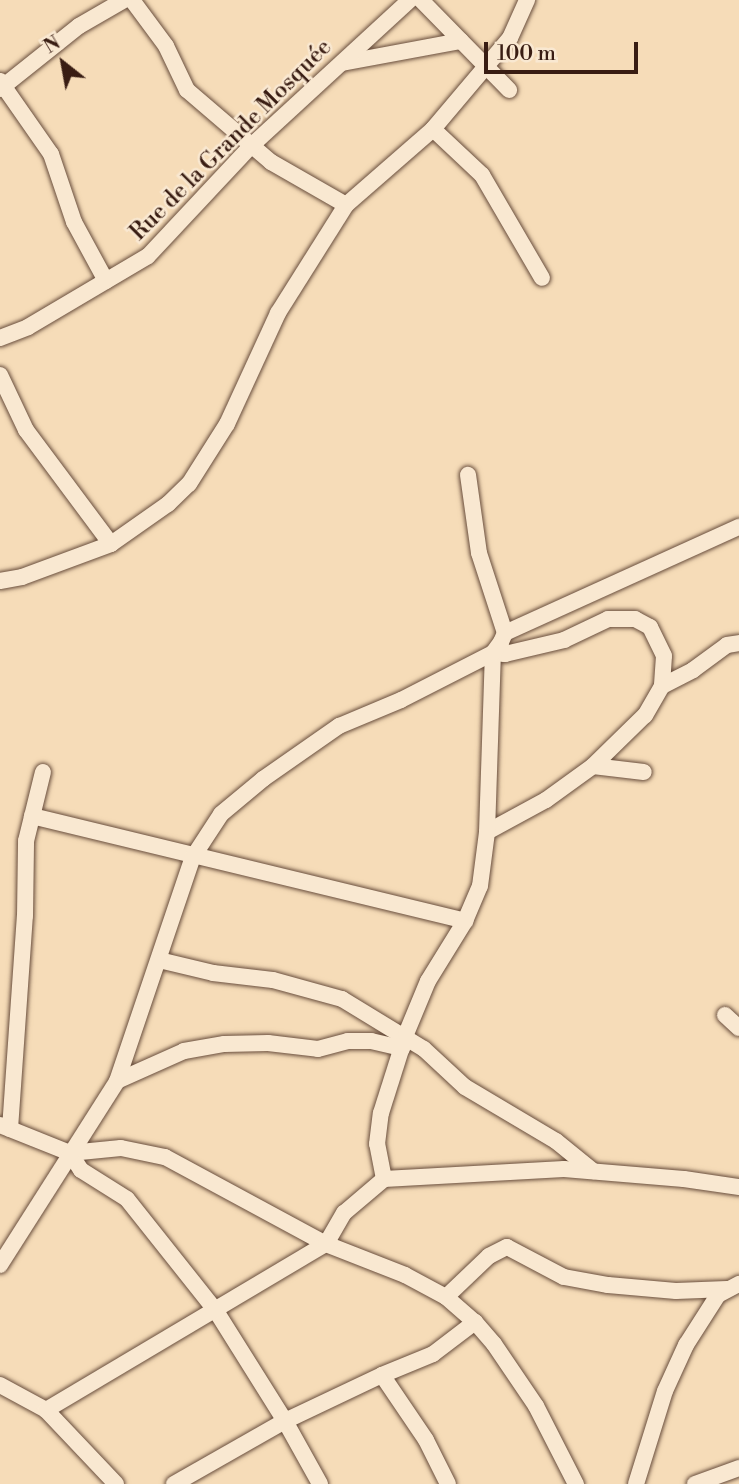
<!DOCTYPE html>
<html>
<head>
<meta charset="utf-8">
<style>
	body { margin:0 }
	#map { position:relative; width:739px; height:1484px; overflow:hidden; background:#f6dcb8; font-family:"Libre Bodoni",serif }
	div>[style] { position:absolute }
	.roads { filter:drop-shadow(0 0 2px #684d3c) drop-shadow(0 0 2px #684d3c) }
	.minor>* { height:16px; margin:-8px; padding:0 8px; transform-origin:8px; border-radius:8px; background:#f9e8d1 }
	span { translate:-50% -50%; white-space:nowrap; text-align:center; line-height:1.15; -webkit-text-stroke:5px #f9e8d1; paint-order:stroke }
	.street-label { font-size:23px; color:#391d13 }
	.north { position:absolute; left:28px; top:28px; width:70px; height:70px; -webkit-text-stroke:5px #f9e8d1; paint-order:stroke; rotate:329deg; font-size:19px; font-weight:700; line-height:28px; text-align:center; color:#391d13 }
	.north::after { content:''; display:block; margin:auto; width:24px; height:32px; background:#391d13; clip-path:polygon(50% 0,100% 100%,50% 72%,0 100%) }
	.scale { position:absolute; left:484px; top:42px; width:154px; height:32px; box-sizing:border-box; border:4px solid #391d13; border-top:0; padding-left:9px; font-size:21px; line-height:24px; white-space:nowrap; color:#391d13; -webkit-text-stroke:5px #f9e8d1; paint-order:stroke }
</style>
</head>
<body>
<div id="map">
	<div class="roads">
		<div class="minor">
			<i style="left:132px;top:0;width:57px;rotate:53.5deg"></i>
			<i style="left:166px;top:46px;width:49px;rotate:64.5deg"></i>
			<i style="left:187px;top:90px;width:111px;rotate:40.6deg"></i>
			<i style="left:271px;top:162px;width:86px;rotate:29.8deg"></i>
			<i style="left:421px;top:0;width:126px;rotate:45.6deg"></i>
			<i style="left:342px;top:63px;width:121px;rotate:-10.5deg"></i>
			<i style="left:0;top:81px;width:89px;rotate:55.1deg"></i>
			<i style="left:51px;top:154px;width:72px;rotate:71.3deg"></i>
			<i style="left:74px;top:222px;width:67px;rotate:61.5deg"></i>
			<i style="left:0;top:89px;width:101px;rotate:-38.6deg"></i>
			<i style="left:79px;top:26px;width:52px;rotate:-30deg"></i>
			<i style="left:433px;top:129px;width:67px;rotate:43.2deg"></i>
			<i style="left:482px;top:175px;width:119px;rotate:59.8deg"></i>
			<i style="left:0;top:338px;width:30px;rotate:-21deg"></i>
			<i style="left:28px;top:327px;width:139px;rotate:-30.6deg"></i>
			<i style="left:148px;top:256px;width:149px;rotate:-46.9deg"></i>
			<i style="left:250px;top:147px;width:217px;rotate:-42.6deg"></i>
			<i style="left:0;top:375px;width:61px;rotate:64.7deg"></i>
			<i style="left:26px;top:430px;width:142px;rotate:53.3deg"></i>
			<i style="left:0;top:581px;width:22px;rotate:-10deg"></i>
			<i style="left:22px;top:577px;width:95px;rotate:-20.3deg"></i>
			<i style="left:111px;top:544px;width:70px;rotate:-35.1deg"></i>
			<i style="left:168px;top:504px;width:29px;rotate:-44deg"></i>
			<i style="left:189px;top:484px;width:71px;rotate:-57.7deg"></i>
			<i style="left:227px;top:424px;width:122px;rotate:-65.3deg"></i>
			<i style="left:278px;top:313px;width:128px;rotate:-57.8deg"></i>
			<i style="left:346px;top:205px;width:116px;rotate:-41.1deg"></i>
			<i style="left:433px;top:129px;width:119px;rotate:-49.8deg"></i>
			<i style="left:510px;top:38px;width:42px;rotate:-65.9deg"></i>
			<i style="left:505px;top:633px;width:257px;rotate:-24.4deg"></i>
			<i style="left:662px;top:686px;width:35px;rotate:-27deg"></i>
			<i style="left:693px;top:670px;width:42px;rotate:-36.3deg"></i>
			<i style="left:727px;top:645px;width:12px;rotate:-9deg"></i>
			<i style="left:32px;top:816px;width:446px;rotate:13.6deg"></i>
			<i style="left:487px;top:832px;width:67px;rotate:-28.5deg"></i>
			<i style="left:546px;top:800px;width:58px;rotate:-35.9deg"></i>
			<i style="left:593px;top:766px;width:51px;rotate:6.7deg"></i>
			<i style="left:159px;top:960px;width:56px;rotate:13.5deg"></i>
			<i style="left:213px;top:973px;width:60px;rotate:6.7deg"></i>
			<i style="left:273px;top:980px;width:72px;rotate:15.4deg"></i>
			<i style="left:342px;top:999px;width:96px;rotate:31.4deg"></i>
			<i style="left:424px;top:1049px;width:56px;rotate:42.8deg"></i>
			<i style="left:465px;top:1087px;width:106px;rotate:30.7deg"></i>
			<i style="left:556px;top:1141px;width:48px;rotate:39deg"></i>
			<i style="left:725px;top:1015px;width:19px;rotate:43deg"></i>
			<i style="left:117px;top:1081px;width:73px;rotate:-24.1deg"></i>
			<i style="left:184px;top:1051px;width:41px;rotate:-9.9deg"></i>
			<i style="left:224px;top:1044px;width:44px;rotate:-1.3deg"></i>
			<i style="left:268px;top:1043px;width:50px;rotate:6.8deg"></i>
			<i style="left:318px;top:1049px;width:31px;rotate:-15deg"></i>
			<i style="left:348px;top:1041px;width:23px"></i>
			<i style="left:371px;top:1041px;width:32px;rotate:13deg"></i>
			<i style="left:0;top:1125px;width:75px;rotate:21.8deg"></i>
			<i style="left:70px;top:1153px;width:51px;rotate:-5.6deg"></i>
			<i style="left:121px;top:1148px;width:45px;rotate:11.6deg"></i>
			<i style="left:165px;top:1157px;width:183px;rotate:28.4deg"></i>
			<i style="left:326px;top:1244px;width:85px;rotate:21.4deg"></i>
			<i style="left:405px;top:1275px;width:47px;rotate:28.2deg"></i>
			<i style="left:446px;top:1297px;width:38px;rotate:41deg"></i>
			<i style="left:475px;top:1322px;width:29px;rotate:49deg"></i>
			<i style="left:494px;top:1344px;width:75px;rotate:55.9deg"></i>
			<i style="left:536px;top:1406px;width:88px;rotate:62.9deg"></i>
			<i style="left:10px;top:1129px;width:214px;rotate:-86deg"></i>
			<i style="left:25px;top:916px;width:75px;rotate:-89.2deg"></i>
			<i style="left:26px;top:841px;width:71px;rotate:-76.2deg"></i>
			<i style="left:70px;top:1153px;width:20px;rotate:57deg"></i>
			<i style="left:81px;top:1170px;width:54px;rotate:32.2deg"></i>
			<i style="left:127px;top:1199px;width:143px;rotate:51.5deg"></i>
			<i style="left:216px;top:1311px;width:130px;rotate:57.9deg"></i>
			<i style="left:285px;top:1421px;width:72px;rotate:60.9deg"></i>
			<i style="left:384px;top:1179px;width:36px;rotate:-101deg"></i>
			<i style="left:377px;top:1144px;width:31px;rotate:-83deg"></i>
			<i style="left:381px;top:1113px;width:83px;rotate:-72.4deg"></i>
			<i style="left:406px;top:1034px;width:57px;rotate:-67.5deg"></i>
			<i style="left:428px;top:981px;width:70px;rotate:-58.3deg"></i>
			<i style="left:465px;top:921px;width:38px;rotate:-67deg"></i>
			<i style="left:480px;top:886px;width:54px;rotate:-82.6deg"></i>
			<i style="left:487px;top:832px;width:179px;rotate:-88.1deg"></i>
			<i style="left:493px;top:653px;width:12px;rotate:5deg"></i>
			<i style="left:505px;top:654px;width:61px;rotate:-13.3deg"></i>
			<i style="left:564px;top:640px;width:49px;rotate:-25.5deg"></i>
			<i style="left:608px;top:619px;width:27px"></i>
			<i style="left:635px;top:619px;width:17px;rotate:28deg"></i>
			<i style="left:650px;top:627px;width:32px;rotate:64deg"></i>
			<i style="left:664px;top:656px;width:30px;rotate:94deg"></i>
			<i style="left:662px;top:686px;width:34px;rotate:120deg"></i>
			<i style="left:645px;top:715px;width:73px;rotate:135.6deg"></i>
			<i style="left:0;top:1265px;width:218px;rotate:-57.5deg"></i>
			<i style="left:117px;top:1081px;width:237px;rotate:-71.3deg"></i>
			<i style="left:193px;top:857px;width:51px;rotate:-56.9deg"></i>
			<i style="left:221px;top:814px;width:55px;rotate:-39.8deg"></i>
			<i style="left:263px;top:779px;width:93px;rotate:-34.9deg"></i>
			<i style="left:339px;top:726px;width:67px;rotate:-22.8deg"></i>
			<i style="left:401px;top:700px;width:103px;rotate:-27.1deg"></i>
			<i style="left:493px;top:653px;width:14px;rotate:-54deg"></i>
			<i style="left:501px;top:642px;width:10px;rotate:-66deg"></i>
			<i style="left:505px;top:633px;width:84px;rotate:-108deg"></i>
			<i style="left:479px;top:553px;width:79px;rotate:-98deg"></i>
			<i style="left:446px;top:1297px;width:59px;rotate:-43.6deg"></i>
			<i style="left:489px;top:1256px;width:20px;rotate:-27deg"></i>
			<i style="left:507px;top:1247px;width:64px;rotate:27.8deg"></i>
			<i style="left:564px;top:1277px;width:45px;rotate:10.3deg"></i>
			<i style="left:608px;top:1285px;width:68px;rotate:5deg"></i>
			<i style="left:676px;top:1291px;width:51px;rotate:-2.2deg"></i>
			<i style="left:382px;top:1375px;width:78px;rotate:55.9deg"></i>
			<i style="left:426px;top:1440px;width:49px;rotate:63.4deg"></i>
			<i style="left:0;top:1385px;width:52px;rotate:28.5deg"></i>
			<i style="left:46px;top:1410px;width:102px;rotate:46.6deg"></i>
			<i style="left:46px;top:1410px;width:326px;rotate:-30.7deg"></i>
			<i style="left:326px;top:1244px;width:36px;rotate:-60deg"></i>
			<i style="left:344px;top:1213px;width:52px;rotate:-40.4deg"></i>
			<i style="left:384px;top:1179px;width:180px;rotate:-3.2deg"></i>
			<i style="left:564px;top:1169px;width:120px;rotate:4.8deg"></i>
			<i style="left:684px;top:1179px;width:56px;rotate:8.3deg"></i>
			<i style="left:174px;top:1484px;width:128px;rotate:-29.6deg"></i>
			<i style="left:285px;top:1421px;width:107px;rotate:-25.4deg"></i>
			<i style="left:382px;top:1375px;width:55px;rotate:-22.4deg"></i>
			<i style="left:433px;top:1354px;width:53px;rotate:-37.3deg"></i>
			<i style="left:636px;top:1484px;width:97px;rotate:-72.7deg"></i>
			<i style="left:665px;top:1391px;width:51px;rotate:-65.5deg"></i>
			<i style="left:686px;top:1345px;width:59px;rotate:-57.4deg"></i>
			<i style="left:718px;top:1295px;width:24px;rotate:-28deg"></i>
			<i style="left:695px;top:1484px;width:47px;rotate:-20deg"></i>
		</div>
	</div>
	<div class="street-label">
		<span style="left:231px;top:140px;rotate:-45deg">Rue de la Grande Mosquée</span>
	</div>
	<div class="north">N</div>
	<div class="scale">100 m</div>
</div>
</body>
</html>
